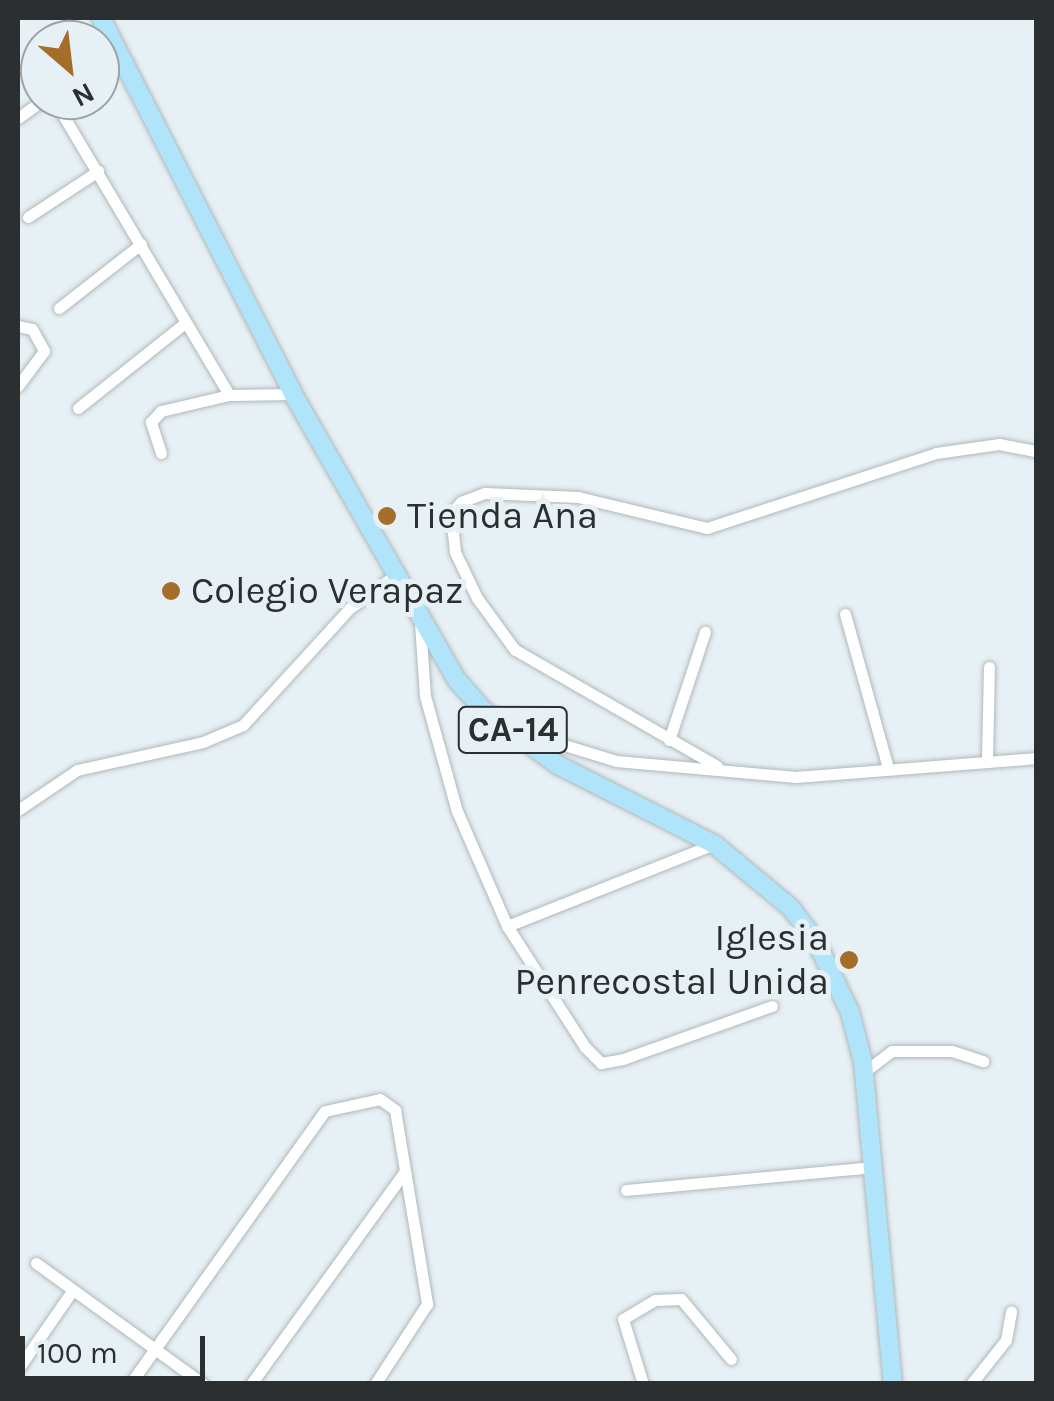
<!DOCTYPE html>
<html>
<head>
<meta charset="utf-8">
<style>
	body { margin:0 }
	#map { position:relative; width:1054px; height:1401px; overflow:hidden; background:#e7f0f4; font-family:Karla,sans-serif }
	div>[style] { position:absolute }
	.roads { filter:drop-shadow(0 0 2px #afb8bb) drop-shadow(0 0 2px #afb8bb) }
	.minor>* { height:11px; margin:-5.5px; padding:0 5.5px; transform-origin:5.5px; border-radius:5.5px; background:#fff }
	.trunk>* { height:18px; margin:-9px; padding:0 9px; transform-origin:9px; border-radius:9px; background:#b0e4fa }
	.dots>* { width:28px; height:28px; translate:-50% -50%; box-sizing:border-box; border:5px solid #e7f0f4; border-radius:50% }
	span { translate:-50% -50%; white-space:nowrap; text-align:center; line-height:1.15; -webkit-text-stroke:10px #e7f0f4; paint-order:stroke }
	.shield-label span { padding:2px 8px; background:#e7f0f4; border:2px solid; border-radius:8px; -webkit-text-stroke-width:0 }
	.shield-label { font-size:35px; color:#2b2f30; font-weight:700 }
	.poi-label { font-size:38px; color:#2b2f30 }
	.left { translate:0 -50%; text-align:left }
	.right { translate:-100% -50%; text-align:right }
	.frame { position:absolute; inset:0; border:20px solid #2b2f30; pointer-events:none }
	.north { position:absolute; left:20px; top:20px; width:100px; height:100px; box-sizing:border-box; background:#e7f0f4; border:2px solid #9ca3a6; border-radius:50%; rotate:152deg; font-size:28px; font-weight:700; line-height:40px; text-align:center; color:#2b2f30 }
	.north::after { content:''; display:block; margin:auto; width:35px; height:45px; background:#a46d29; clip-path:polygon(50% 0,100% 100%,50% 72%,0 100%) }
	.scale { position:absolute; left:20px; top:1336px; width:185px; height:45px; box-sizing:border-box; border:5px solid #2b2f30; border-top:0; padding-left:12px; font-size:30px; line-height:35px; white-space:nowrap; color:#2b2f30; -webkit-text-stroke:8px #e7f0f4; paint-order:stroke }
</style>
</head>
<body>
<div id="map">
	<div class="roads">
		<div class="minor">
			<i style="left:32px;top:56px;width:19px;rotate:65deg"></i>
			<i style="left:54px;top:100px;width:343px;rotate:59.3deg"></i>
			<i style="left:18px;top:118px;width:31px;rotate:-36deg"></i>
			<i style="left:28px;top:217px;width:84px;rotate:-33.3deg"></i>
			<i style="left:59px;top:308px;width:104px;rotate:-38deg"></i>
			<i style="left:18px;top:326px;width:14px;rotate:12deg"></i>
			<i style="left:32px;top:329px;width:25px;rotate:61deg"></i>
			<i style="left:44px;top:351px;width:44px;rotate:126.6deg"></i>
			<i style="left:78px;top:408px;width:137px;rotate:-38.5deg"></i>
			<i style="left:161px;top:453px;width:33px;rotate:-108deg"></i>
			<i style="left:151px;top:422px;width:15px;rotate:-48deg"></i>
			<i style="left:161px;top:411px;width:70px;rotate:-13.2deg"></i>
			<i style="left:229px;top:395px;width:64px;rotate:-0.9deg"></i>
			<i style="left:845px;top:614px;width:160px;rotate:74.4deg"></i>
			<i style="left:420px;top:623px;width:73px;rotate:86.1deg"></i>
			<i style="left:425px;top:696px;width:119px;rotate:74.5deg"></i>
			<i style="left:457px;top:811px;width:125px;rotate:66.5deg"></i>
			<i style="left:507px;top:926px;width:144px;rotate:57.2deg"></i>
			<i style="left:585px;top:1047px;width:23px;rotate:45deg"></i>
			<i style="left:601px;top:1063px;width:22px;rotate:-10deg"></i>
			<i style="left:623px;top:1059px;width:158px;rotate:-19.6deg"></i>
			<i style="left:522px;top:732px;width:98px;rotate:17.1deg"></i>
			<i style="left:616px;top:761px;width:181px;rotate:5.1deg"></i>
			<i style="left:796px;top:777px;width:241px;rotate:-4.5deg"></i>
			<i style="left:669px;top:740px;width:114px;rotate:-71.6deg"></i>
			<i style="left:987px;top:760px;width:93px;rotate:-88.8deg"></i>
			<i style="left:717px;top:766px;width:233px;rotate:-150.1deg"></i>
			<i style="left:515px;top:650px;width:64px;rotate:-126.2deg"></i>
			<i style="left:477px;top:598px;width:51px;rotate:-115.6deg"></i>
			<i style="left:455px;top:552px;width:39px;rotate:-96deg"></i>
			<i style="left:451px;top:513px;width:15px;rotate:-48deg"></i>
			<i style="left:461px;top:502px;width:26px;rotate:-21deg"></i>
			<i style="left:485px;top:493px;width:93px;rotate:2.5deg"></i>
			<i style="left:578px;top:497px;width:133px;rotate:13.5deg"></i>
			<i style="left:707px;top:528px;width:241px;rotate:-18.1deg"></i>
			<i style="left:936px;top:453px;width:64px;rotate:-8.1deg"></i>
			<i style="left:999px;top:444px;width:38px;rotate:11deg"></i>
			<i style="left:18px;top:810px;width:71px;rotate:-34.1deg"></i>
			<i style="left:77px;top:770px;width:129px;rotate:-12.5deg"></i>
			<i style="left:203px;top:742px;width:43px;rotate:-23deg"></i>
			<i style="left:243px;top:725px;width:159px;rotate:-47.6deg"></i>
			<i style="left:350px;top:608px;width:54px;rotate:-36deg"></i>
			<i style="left:507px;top:926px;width:223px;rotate:-21.6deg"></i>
			<i style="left:864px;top:1072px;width:35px;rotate:-37deg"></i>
			<i style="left:892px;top:1051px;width:60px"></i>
			<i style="left:952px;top:1051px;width:33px;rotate:18deg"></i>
			<i style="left:626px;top:1190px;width:249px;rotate:-5.3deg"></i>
			<i style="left:36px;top:1263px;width:206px;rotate:35.9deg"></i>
			<i style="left:18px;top:1369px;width:95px;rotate:-55.3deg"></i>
			<i style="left:130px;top:1384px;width:335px;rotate:-54.5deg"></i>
			<i style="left:325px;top:1111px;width:56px;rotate:-12.3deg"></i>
			<i style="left:380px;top:1099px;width:19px;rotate:36deg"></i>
			<i style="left:395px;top:1110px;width:197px;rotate:80.6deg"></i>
			<i style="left:427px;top:1304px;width:95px;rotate:123deg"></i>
			<i style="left:251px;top:1384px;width:261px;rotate:-54.1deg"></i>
			<i style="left:643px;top:1384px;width:68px;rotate:-107.1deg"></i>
			<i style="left:623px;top:1319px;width:37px;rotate:-31deg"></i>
			<i style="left:655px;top:1300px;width:26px;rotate:-2deg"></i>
			<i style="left:681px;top:1299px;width:78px;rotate:50.2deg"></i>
			<i style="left:971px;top:1384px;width:56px;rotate:-51.5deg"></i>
			<i style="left:1006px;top:1340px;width:29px;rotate:-80deg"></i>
		</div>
		<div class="trunk">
			<i style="left:101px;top:18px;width:422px;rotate:62.9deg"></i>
			<i style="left:293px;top:394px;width:330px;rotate:60.2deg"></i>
			<i style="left:457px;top:680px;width:40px;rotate:49deg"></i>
			<i style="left:483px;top:710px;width:93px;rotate:36.3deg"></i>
			<i style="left:558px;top:765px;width:175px;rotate:26.9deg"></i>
			<i style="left:714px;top:844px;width:100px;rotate:39.7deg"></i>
			<i style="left:791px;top:908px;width:44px;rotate:53.4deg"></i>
			<i style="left:817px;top:943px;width:76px;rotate:64.4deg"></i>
			<i style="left:850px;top:1012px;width:52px;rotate:75.4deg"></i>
			<i style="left:863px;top:1062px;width:323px;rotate:84.7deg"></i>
		</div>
	</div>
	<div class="dots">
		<i style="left:387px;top:516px;background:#a46d29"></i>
		<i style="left:171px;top:591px;background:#a46d29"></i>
		<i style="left:849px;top:960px;background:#a46d29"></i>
	</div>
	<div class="shield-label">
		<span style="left:513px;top:730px">CA-14</span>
	</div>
	<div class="poi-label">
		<span class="left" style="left:407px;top:516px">Tienda Ana</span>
		<span class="left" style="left:191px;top:591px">Colegio Verapaz</span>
		<span class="right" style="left:829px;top:960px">Iglesia<br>Penrecostal Unida</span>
	</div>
	<div class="frame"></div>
	<div class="north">N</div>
	<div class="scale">100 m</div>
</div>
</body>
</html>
